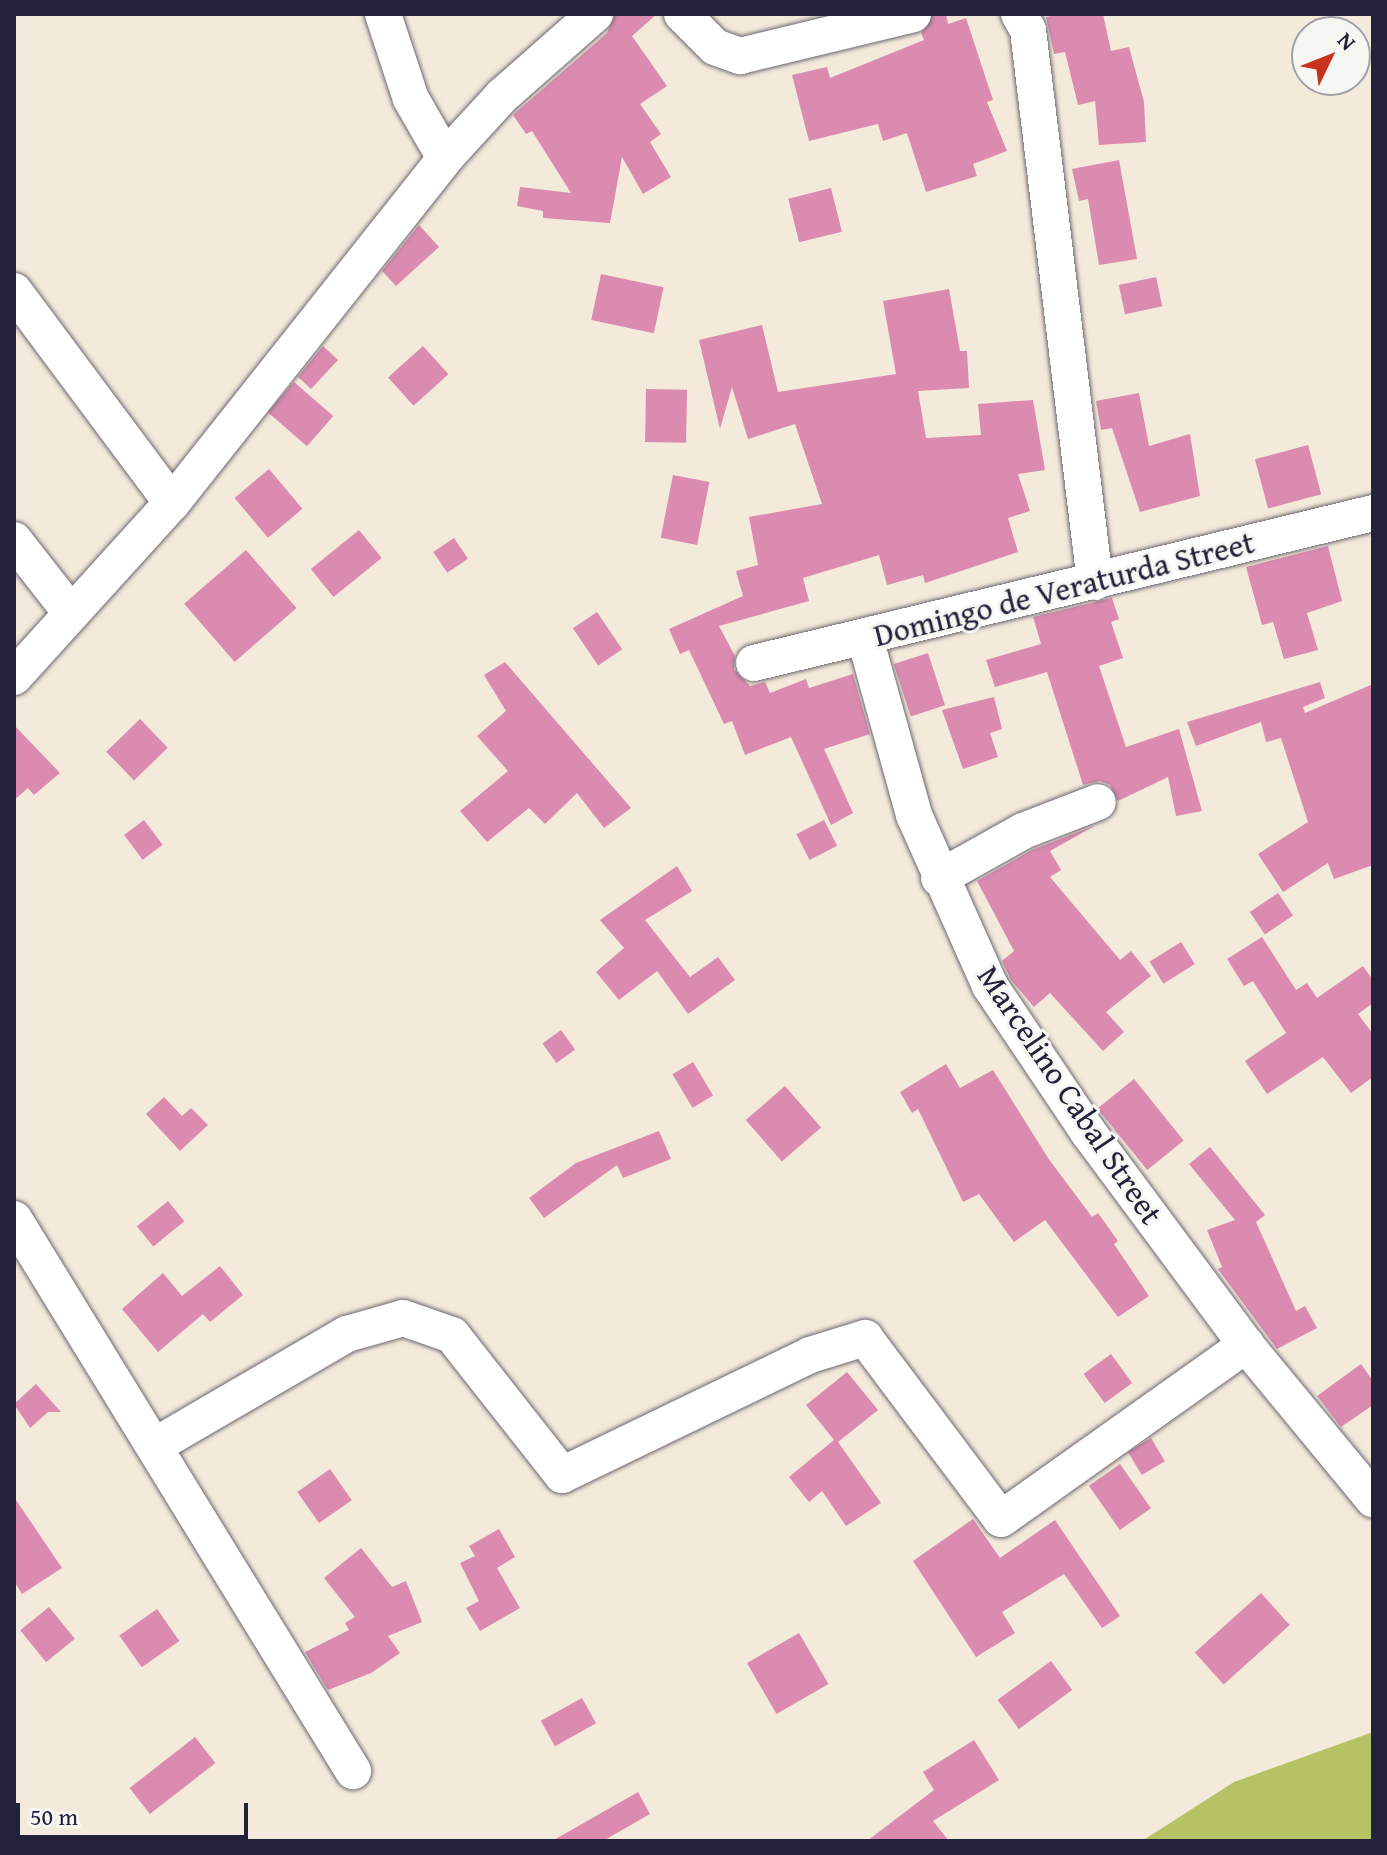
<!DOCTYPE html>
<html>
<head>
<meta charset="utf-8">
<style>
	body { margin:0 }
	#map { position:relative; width:1387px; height:1855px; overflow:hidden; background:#f4eadb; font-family:"Gentium Book Plus",serif }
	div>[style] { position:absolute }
	.green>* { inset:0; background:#b5c365 }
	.building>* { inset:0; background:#db8baf; transform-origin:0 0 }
	.roads { filter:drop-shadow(0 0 2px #6c6873) drop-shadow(0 0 2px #6c6873) }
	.minor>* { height:36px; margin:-18px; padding:0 18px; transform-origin:18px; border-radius:18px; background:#fff }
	span { translate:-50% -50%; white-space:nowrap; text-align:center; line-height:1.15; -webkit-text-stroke:6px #f6f6f2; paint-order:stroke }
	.street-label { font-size:32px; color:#22223b }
	.frame { position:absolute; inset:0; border:16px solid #22223b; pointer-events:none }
	.north { position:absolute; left:1291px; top:16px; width:80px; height:80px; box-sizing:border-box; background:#f6f6f2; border:2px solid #a1a1a9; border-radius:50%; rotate:47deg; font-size:22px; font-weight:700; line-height:32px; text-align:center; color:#22223b }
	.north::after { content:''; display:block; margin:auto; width:28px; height:36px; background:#c8321e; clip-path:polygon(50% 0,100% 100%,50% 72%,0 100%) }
	.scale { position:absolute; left:16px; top:1803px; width:232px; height:36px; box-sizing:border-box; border:4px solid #22223b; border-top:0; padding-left:10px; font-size:24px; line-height:28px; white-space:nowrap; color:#22223b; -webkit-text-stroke:6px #f6f6f2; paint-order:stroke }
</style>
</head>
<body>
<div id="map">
	<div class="green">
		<i style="clip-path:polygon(1373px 1732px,1373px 1841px,1142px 1841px,1234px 1782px)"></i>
	</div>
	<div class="building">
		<i style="clip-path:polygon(615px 14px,657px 14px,632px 36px,667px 86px,640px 104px,661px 134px,650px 142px,671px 177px,643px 194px,622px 157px,610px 223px,543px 218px,543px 211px,517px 206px,520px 187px,571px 193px,532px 131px,526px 134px,513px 115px,607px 33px)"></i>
		<i style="clip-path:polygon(933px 14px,946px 14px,948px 24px,966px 18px,993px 100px,987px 102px,1007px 151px,973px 164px,977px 176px,926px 192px,907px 133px,883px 141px,878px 124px,809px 141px,792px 75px,827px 67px,830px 78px,924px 40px,921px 33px)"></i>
		<i style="clip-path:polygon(1061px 14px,1103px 14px,1111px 51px,1129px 47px,1144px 102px,1146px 142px,1099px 145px,1095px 101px,1078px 105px,1065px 52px,1054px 54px,1046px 17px)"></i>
		<i style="clip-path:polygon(1119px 160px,1137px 259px,1099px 265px,1088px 199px,1079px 201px,1072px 169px)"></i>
		<i style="left:831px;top:188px;width:45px;height:44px;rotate:76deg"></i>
		<i style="clip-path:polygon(419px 225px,439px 247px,396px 286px,382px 271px)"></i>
		<i style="left:601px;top:274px;width:64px;height:47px;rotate:12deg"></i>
		<i style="left:1156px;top:277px;width:30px;height:38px;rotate:78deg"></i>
		<i style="clip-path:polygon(949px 289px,960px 351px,967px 351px,969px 388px,918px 391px,926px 438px,981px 435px,978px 404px,1033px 400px,1045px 470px,1018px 474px,1030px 511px,1008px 518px,1018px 552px,925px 583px,923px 575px,887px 585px,879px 555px,803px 578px,809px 601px,719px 626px,735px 656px,734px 669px,750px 686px,765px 682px,770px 693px,806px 679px,809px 688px,853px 674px,870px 734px,824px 749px,853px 813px,831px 825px,791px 737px,745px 755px,732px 721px,724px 724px,689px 650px,680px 654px,669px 629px,743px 596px,736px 571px,758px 565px,749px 517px,822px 504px,795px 424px,748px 439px,732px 387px,720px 429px,699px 340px,762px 325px,778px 392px,896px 374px,883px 301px)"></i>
		<i style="clip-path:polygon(323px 346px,338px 360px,311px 389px,298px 377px)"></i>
		<i style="left:423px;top:346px;width:38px;height:47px;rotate:48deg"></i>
		<i style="left:294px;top:382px;width:52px;height:40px;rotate:41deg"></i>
		<i style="left:646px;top:389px;width:41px;height:53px;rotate:1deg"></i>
		<i style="clip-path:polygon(1139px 393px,1149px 446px,1190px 434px,1200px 496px,1140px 512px,1112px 428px,1101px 430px,1096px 401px)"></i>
		<i style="left:1308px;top:445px;width:51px;height:55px;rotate:75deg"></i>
		<i style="left:269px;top:469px;width:52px;height:45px;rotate:50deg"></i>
		<i style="left:673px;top:475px;width:37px;height:64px;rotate:11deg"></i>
		<i style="left:359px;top:530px;width:36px;height:62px;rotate:51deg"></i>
		<i style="left:454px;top:538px;width:25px;height:25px;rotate:56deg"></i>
		<i style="clip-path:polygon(1328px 546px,1342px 601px,1307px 613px,1318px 650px,1284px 659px,1273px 622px,1262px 625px,1246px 567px)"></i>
		<i style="left:246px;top:550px;width:77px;height:82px;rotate:49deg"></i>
		<i style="clip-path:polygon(1112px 598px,1119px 619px,1111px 622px,1123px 658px,1099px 666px,1126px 747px,1179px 729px,1202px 811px,1176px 816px,1168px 777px,1118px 801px,1110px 785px,1100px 781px,1083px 785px,1047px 672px,995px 687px,986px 660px,1041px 644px,1033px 617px)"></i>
		<i style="left:597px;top:612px;width:45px;height:29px;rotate:56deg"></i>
		<i style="left:928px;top:653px;width:55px;height:36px;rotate:72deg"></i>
		<i style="clip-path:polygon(505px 662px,631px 808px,604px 828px,577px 793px,545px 824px,529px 808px,487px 842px,460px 811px,508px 771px,477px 736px,506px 711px,484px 675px)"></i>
		<i style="clip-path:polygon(1320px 682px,1325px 698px,1303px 707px,1305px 713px,1373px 684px,1373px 865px,1334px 879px,1328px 863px,1283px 892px,1258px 854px,1308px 822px,1281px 738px,1266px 742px,1261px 722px,1196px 746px,1187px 722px)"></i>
		<i style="clip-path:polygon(994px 697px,1002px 729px,990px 733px,998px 757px,963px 769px,942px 710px)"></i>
		<i style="left:140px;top:719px;width:40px;height:47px;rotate:46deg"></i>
		<i style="clip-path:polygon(14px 725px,60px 773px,34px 795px,28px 788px,14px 800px)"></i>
		<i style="left:144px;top:820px;width:31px;height:25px;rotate:53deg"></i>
		<i style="left:824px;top:820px;width:29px;height:31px;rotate:63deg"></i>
		<i style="clip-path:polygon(1096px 825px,1050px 851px,1061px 870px,1050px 877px,1120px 960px,1131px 951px,1151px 976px,1106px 1012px,1124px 1032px,1103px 1051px,1050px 993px,1034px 1007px,1011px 980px,1002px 961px,1014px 951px,977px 881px,1032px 850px)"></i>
		<i style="clip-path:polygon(677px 866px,692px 891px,645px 920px,690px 977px,718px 957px,735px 980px,688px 1014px,657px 971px,619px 1000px,596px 972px,624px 948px,600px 920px)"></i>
		<i style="left:1278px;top:893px;width:27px;height:34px;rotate:56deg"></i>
		<i style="clip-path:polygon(1262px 937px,1296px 990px,1307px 983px,1317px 998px,1363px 966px,1373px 980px,1373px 1003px,1358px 1014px,1373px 1034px,1373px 1077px,1351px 1093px,1323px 1057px,1267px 1094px,1245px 1061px,1286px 1033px,1253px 981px,1244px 986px,1227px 959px)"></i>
		<i style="left:1181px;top:942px;width:26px;height:37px;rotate:58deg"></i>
		<i style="left:561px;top:1030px;width:24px;height:23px;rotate:54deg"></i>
		<i style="left:693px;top:1062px;width:39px;height:24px;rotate:59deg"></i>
		<i style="clip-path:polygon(946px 1064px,960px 1088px,993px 1070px,1048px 1158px,1092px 1217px,1098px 1213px,1118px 1241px,1114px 1244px,1149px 1296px,1118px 1317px,1045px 1220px,1014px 1242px,979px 1194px,963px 1202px,918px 1109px,912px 1113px,900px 1092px)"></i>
		<i style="left:1134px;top:1079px;width:79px;height:47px;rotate:51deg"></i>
		<i style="left:785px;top:1086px;width:55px;height:52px;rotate:49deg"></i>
		<i style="clip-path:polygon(164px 1097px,182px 1116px,191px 1108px,208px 1125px,180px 1151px,146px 1114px)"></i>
		<i style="clip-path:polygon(659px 1131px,671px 1159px,623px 1178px,617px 1165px,544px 1218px,529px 1198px,576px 1163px)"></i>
		<i style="clip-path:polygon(1210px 1147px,1265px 1215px,1256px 1222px,1296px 1311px,1305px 1306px,1317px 1328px,1277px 1349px,1218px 1269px,1222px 1267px,1207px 1230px,1235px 1220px,1189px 1164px)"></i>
		<i style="left:168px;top:1201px;width:26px;height:40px;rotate:51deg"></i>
		<i style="clip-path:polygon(220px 1266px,243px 1295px,210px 1322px,203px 1314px,158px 1352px,122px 1309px,163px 1273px,182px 1296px)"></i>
		<i style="left:1111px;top:1354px;width:36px;height:34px;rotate:54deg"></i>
		<i style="clip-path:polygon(1361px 1364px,1373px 1381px,1373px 1405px,1341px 1427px,1317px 1396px)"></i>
		<i style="clip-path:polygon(847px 1372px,878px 1410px,838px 1442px,881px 1503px,846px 1526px,822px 1491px,809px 1502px,789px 1477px,834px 1440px,806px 1405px)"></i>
		<i style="clip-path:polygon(36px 1384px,61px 1412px,48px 1412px,30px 1428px,14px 1404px)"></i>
		<i style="left:1151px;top:1438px;width:27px;height:27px;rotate:59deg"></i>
		<i style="left:1120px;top:1464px;width:54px;height:38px;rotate:55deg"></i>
		<i style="left:330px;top:1469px;width:38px;height:40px;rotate:55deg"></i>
		<i style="clip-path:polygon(14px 1497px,62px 1568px,22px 1594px,14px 1581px)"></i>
		<i style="clip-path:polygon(973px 1519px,1000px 1558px,1055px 1520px,1120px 1616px,1102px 1628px,1064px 1574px,1002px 1612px,1015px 1633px,976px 1657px,913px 1561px)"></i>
		<i style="clip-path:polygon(499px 1529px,515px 1557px,497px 1568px,520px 1608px,480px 1631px,466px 1608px,479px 1601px,460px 1563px,475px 1556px,469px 1546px)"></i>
		<i style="clip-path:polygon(361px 1548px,392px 1587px,406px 1581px,422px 1622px,388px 1636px,400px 1653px,371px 1673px,328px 1690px,305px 1652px,349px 1630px,345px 1623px,355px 1617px,324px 1578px)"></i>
		<i style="left:1261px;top:1593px;width:43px;height:89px;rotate:48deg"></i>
		<i style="left:49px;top:1607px;width:41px;height:37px;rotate:51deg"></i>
		<i style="left:157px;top:1609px;width:39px;height:46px;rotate:55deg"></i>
		<i style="left:799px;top:1633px;width:59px;height:60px;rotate:60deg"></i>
		<i style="left:1051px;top:1661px;width:36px;height:66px;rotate:54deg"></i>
		<i style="left:582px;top:1698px;width:29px;height:47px;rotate:61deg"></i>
		<i style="left:195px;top:1737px;width:33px;height:83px;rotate:52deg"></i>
		<i style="clip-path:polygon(974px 1740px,999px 1780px,933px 1821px,949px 1841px,867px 1841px,934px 1790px,923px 1772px)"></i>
		<i style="clip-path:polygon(638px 1792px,650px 1814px,603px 1841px,552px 1841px)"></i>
	</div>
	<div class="roads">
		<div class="minor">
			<i style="left:383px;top:14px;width:89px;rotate:71.8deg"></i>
			<i style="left:411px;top:99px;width:68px;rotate:60deg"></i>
			<i style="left:682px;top:14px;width:47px;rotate:45deg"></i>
			<i style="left:715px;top:47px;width:27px;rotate:20deg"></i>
			<i style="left:740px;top:56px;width:178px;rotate:-13.6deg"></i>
			<i style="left:1019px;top:14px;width:18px;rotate:61deg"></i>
			<i style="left:1028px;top:30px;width:556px;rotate:83.08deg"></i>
			<i style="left:14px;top:291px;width:264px;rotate:53.3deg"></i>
			<i style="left:14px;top:540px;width:93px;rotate:52deg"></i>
			<i style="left:865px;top:638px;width:184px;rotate:74.5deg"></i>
			<i style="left:914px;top:815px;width:187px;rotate:66deg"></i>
			<i style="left:990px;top:986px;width:176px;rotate:56.1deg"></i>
			<i style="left:1088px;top:1132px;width:265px;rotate:53.4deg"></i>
			<i style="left:1246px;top:1345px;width:200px;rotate:50.5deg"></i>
			<i style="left:754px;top:663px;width:637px;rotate:-13.62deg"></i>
			<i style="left:14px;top:677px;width:235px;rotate:-47.8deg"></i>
			<i style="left:172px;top:503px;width:440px;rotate:-51.6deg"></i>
			<i style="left:445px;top:158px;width:84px;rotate:-47.4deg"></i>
			<i style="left:502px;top:96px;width:124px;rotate:-41.4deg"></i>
			<i style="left:939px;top:878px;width:96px;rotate:-29.2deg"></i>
			<i style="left:1023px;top:831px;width:80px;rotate:-21.1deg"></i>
			<i style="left:14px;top:1219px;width:648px;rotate:58.44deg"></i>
			<i style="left:156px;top:1445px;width:221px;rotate:-30.2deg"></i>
			<i style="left:347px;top:1334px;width:58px;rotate:-15.9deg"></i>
			<i style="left:403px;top:1318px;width:52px;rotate:19.1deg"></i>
			<i style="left:452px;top:1335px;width:178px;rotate:51.8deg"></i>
			<i style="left:562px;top:1475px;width:276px;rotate:-25.8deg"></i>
			<i style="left:810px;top:1355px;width:58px;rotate:-17.2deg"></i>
			<i style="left:865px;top:1338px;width:226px;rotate:53.1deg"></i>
			<i style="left:1001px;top:1519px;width:301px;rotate:-35.4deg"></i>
		</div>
	</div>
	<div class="street-label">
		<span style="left:1064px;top:589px;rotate:-14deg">Domingo de Veraturda Street</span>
		<span style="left:1070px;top:1095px;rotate:56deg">Marcelino Cabal Street</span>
	</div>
	<div class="frame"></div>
	<div class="north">N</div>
	<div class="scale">50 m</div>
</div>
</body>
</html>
